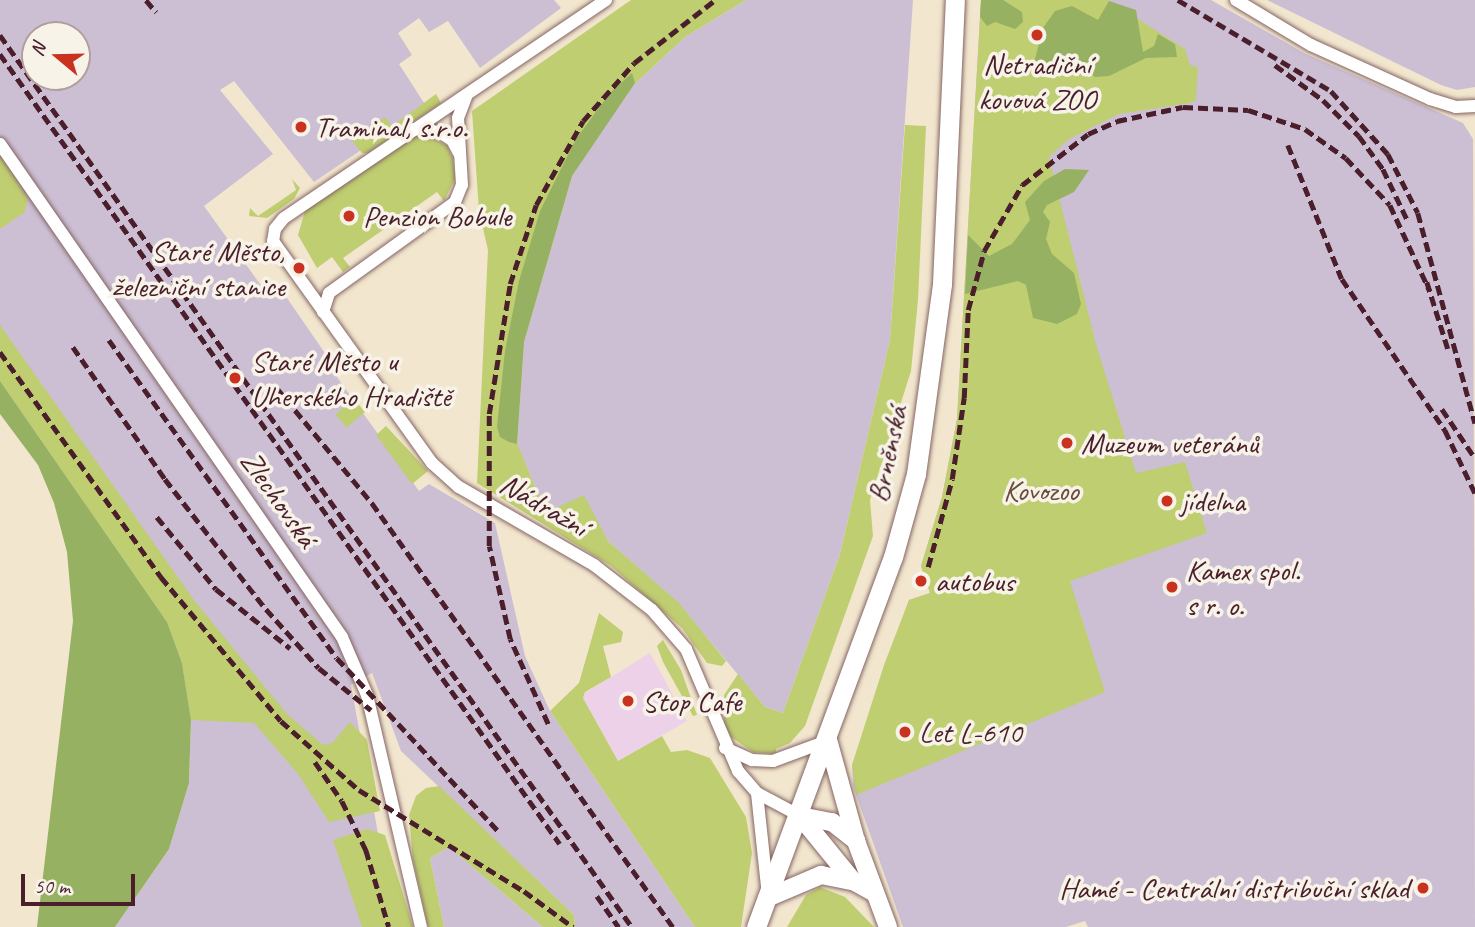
<!DOCTYPE html>
<html>
<head>
<meta charset="utf-8">
<style>
	body { margin:0 }
	#map { position:relative; width:1475px; height:927px; overflow:hidden; background:#f2e6ce; font-family:Caveat,sans-serif }
	div>[style] { position:absolute }
	.built>* { inset:0; background:#edd1e9 }
	.industrial>* { inset:0; background:#ccbfd4 }
	.green>* { inset:0; background:#bfce70; transform-origin:0 0 }
	.forest>* { inset:0; background:#97b162 }
	.roads { filter:drop-shadow(0 0 2px #856564) drop-shadow(0 0 2px #856564) }
	.street>* { height:12px; margin:-6px; padding:0 6px; transform-origin:6px; border-radius:6px; background:#fff }
	.secondary>* { height:18px; margin:-9px; padding:0 9px; transform-origin:9px; border-radius:9px; background:#fff }
	.primary>* { height:19px; margin:-9.5px; padding:0 9.5px; transform-origin:9.5px; border-radius:9.5px; background:#fff }
	.rail>* { height:4.5px; margin-top:-2.25px; transform-origin:0; background:repeating-linear-gradient(90deg,#4a1f2b 0 10px,transparent 0 15px) }
	.dots>* { width:19px; height:19px; translate:-50% -50%; box-sizing:border-box; border:4px solid #f7f3e8; border-radius:50% }
	span { translate:-50% -50%; white-space:nowrap; text-align:center; line-height:1.15; -webkit-text-stroke:7px #f7f3e8; paint-order:stroke }
	.poi-label { font-size:30px; color:#4a1f2b }
	.left { translate:0 -50%; text-align:left }
	.right { translate:-100% -50%; text-align:right }
	.street-label { font-size:30px; color:#4a1f2b }
	.park-label { font-size:30px; color:#674b3c }
	.north { position:absolute; left:21px; top:21px; width:70px; height:70px; box-sizing:border-box; background:#f7f3e8; border:2px solid #b29e9c; border-radius:50%; rotate:289deg; font-size:19px; font-weight:700; line-height:28px; text-align:center; color:#4a1f2b }
	.north::after { content:''; display:block; margin:auto; width:24px; height:32px; background:#c8321e; clip-path:polygon(50% 0,100% 100%,50% 72%,0 100%) }
	.scale { position:absolute; left:21px; top:874px; width:114px; height:32px; box-sizing:border-box; border:4px solid #4a1f2b; border-top:0; padding-left:9px; font-size:21px; line-height:24px; white-space:nowrap; color:#4a1f2b; -webkit-text-stroke:5px #f7f3e8; paint-order:stroke }
</style>
</head>
<body>
<div id="map">
	<div class="built">
		<i style="clip-path:polygon(650px 653px,687px 721px,618px 761px,583px 698px,585px 693px)"></i>
	</div>
	<div class="industrial">
		<i style="clip-path:polygon(evenodd,0 0,554px 0,561px 8px,480px 68px,448px 21px,429px 32px,419px 18px,398px 33px,412px 55px,399px 64px,426px 106px,314px 182px,234px 81px,220px 90px,273px 154px,204px 206px,265px 291px,278px 285px,340px 375px,337px 377px,419px 491px,429px 484px,495px 523px,525px 656px,550px 711px,695px 927px,575px 927px,574px 915px,401px 751px,372px 673px,351px 685px,395px 927px,115px 927px,169px 849px,189px 783px,191px 720px,182px 663px,167px 622px,0 381px,0 0,35px 35px,77px 35px,77px 77px,35px 77px,35px 35px)"></i>
		<i style="clip-path:polygon(746px 0,913px 0,890px 340px,840px 554px,783px 713px,765px 707px,678px 603px,608px 541px,591px 515px,556px 508px,538px 494px,517px 444px,524px 342px,572px 176px,626px 92px,685px 37px)"></i>
		<i style="clip-path:polygon(981px 0,1211px 0,1304px 53px,1463px 123px,1473px 139px,1475px 927px,1088px 927px,1085px 921px,1066px 927px,903px 927px,853px 786px,852px 765px,909px 600px,930px 593px,921px 566px,942px 497px,957px 419px)"></i>
		<i style="clip-path:polygon(1267px 0,1475px 0,1475px 87px,1457px 90px,1441px 85px)"></i>
		<i style="clip-path:polygon(449px 847px,543px 927px,444px 927px,430px 858px)"></i>
	</div>
	<div class="green">
		<i style="clip-path:polygon(631px 0,746px 0,685px 37px,626px 92px,572px 176px,524px 342px,517px 443px,538px 494px,556px 508px,584px 495px,608px 541px,679px 603px,726px 661px,722px 666px,707px 663px,682px 628px,611px 566px,477px 483px,488px 250px,479px 211px,472px 111px)"></i>
		<i style="clip-path:polygon(981px 0,1108px 0,1185px 49px,1190px 65px,1198px 67px,1196px 100px,1190px 103px,1119px 114px,1069px 139px,1049px 157px,1096px 344px,1136px 473px,1185px 462px,1207px 533px,1070px 581px,1105px 692px,856px 795px,852px 765px,884px 665px,909px 600px,930px 593px,921px 566px,942px 497px,957px 419px)"></i>
		<i style="clip-path:polygon(436px 94px,441px 103px,368px 153px,362px 153px,352px 141px,385px 117px,392px 126px)"></i>
		<i style="clip-path:polygon(905px 125px,926px 126px,918px 300px,911px 371px,870px 500px,873px 536px,805px 726px,790px 743px,776px 749px,776px 754px,753px 752px,731px 737px,724px 725px,724px 695px,738px 674px,765px 707px,783px 713px,840px 554px,890px 340px)"></i>
		<i style="clip-path:polygon(426px 134px,447px 146px,453px 159px,455px 179px,444px 201px,437px 192px,343px 258px,350px 267px,343px 272px,332px 257px,317px 268px,298px 235px,305px 211px,411px 136px)"></i>
		<i style="clip-path:polygon(0 155px,28px 198px,25px 212px,0 229px)"></i>
		<i style="clip-path:polygon(292px 179px,300px 188px,294px 199px,267px 218px,249px 216px,250px 208px,258px 216px,296px 190px)"></i>
		<i style="clip-path:polygon(0 325px,194px 600px,287px 714px,323px 745px,332px 743px,350px 722px,367px 740px,380px 811px,329px 822px,298px 774px,254px 723px,191px 720px,182px 663px,167px 622px,0 381px)"></i>
		<i style="left:354px;top:399px;width:17px;height:24px;rotate:50deg"></i>
		<i style="clip-path:polygon(386px 426px,428px 471px,412px 484px,376px 435px)"></i>
		<i style="clip-path:polygon(599px 613px,623px 632px,621px 642px,603px 646px,611px 677px,585px 692px,583px 698px,618px 761px,662px 736px,671px 752px,687px 750px,710px 758px,746px 817px,752px 853px,741px 927px,695px 927px,550px 711px,579px 683px)"></i>
		<i style="clip-path:polygon(663px 640px,681px 670px,697px 715px,693px 716px,663px 662px,657px 646px)"></i>
		<i style="clip-path:polygon(439px 786px,574px 915px,575px 927px,543px 927px,449px 847px,430px 858px,444px 927px,428px 927px,413px 860px,409px 815px,416px 796px,426px 788px)"></i>
		<i style="clip-path:polygon(367px 829px,385px 835px,413px 927px,362px 927px,333px 840px)"></i>
		<i style="clip-path:polygon(820px 887px,845px 897px,874px 927px,787px 927px,806px 895px)"></i>
	</div>
	<div class="forest">
		<i style="clip-path:polygon(981px 0,1003px 0,1022px 12px,1023px 22px,1015px 29px,995px 22px,987px 26px,980px 17px)"></i>
		<i style="clip-path:polygon(1109px 1px,1136px 10px,1143px 52px,1154px 46px,1158px 34px,1175px 44px,1177px 57px,1146px 58px,1109px 76px,1095px 77px,1084px 69px,1058px 76px,1037px 72px,1034px 63px,1043px 28px,1055px 11px,1072px 6px,1098px 20px)"></i>
		<i style="clip-path:polygon(632px 73px,635px 83px,572px 176px,524px 342px,517px 444px,509px 442px,500px 437px,497px 427px,505px 351px,519px 281px,540px 211px,576px 139px,610px 93px)"></i>
		<i style="clip-path:polygon(1065px 169px,1089px 170px,1074px 192px,1047px 205px,1043px 212px,1050px 222px,1046px 239px,1052px 254px,1074px 273px,1081px 304px,1077px 314px,1057px 324px,1033px 318px,1026px 285px,1018px 281px,965px 294px,968px 235px,989px 256px,1012px 244px,1030px 220px,1025px 202px,1044px 181px)"></i>
		<i style="clip-path:polygon(0 381px,167px 622px,182px 663px,191px 720px,189px 783px,169px 849px,115px 927px,37px 927px,73px 621px,67px 552px,54px 503px,38px 465px,0 414px)"></i>
	</div>
	<div class="roads">
		<div class="street">
			<i style="left:606px;top:0;width:390px;rotate:145.9deg"></i>
			<i style="left:283px;top:219px;width:13px;rotate:129deg"></i>
			<i style="left:275px;top:229px;width:12px;rotate:99deg"></i>
			<i style="left:273px;top:241px;width:273px;rotate:54.4deg"></i>
			<i style="left:432px;top:463px;width:36px;rotate:42deg"></i>
			<i style="left:459px;top:487px;width:156px;rotate:30deg"></i>
			<i style="left:594px;top:565px;width:73px;rotate:37.8deg"></i>
			<i style="left:652px;top:610px;width:52px;rotate:48.9deg"></i>
			<i style="left:686px;top:649px;width:133px;rotate:66.9deg"></i>
			<i style="left:738px;top:771px;width:29px;rotate:49deg"></i>
			<i style="left:757px;top:793px;width:49px;rotate:28.1deg"></i>
			<i style="left:1236px;top:0;width:87px;rotate:31deg"></i>
			<i style="left:1311px;top:45px;width:131px;rotate:24.4deg"></i>
			<i style="left:1430px;top:99px;width:27px;rotate:17deg"></i>
			<i style="left:1456px;top:107px;width:19px;rotate:-3deg"></i>
			<i style="left:414px;top:129px;width:25px;rotate:7deg"></i>
			<i style="left:439px;top:132px;width:15px;rotate:32deg"></i>
			<i style="left:452px;top:140px;width:15px;rotate:62deg"></i>
			<i style="left:0;top:144px;width:600px;rotate:55.25deg"></i>
			<i style="left:342px;top:637px;width:63px;rotate:66.7deg"></i>
			<i style="left:367px;top:695px;width:238px;rotate:76.9deg"></i>
			<i style="left:323px;top:312px;width:20px;rotate:-72deg"></i>
			<i style="left:329px;top:293px;width:155px;rotate:-35.8deg"></i>
			<i style="left:455px;top:202px;width:18px;rotate:-68deg"></i>
			<i style="left:462px;top:185px;width:67px;rotate:-93.4deg"></i>
			<i style="left:458px;top:118px;width:25px;rotate:-69deg"></i>
			<i style="left:725px;top:748px;width:30px;rotate:24deg"></i>
			<i style="left:752px;top:760px;width:21px;rotate:3deg"></i>
			<i style="left:773px;top:761px;width:58px;rotate:-20.3deg"></i>
			<i style="left:757px;top:793px;width:95px;rotate:83.9deg"></i>
		</div>
		<div class="secondary">
			<i style="left:828px;top:740px;width:105px;rotate:74.5deg"></i>
			<i style="left:856px;top:841px;width:92px;rotate:69.6deg"></i>
			<i style="left:800px;top:816px;width:84px;rotate:50.8deg"></i>
			<i style="left:853px;top:881px;width:23px;rotate:29deg"></i>
			<i style="left:800px;top:816px;width:33px;rotate:11deg"></i>
			<i style="left:832px;top:822px;width:31px;rotate:38deg"></i>
			<i style="left:767px;top:898px;width:59px;rotate:-23.1deg"></i>
			<i style="left:821px;top:875px;width:33px;rotate:11deg"></i>
		</div>
		<div class="primary">
			<i style="left:756px;top:927px;width:395px;rotate:-69.7deg"></i>
			<i style="left:893px;top:557px;width:86px;rotate:-74.5deg"></i>
			<i style="left:916px;top:474px;width:192px;rotate:-82.2deg"></i>
			<i style="left:942px;top:284px;width:284px;rotate:-87.4deg"></i>
		</div>
	</div>
	<div class="rail">
		<i style="left:146px;top:0;width:16px;rotate:50deg"></i>
		<i style="left:1178px;top:0;width:178px;rotate:30.7deg"></i>
		<i style="left:1331px;top:91px;width:85px;rotate:47.9deg"></i>
		<i style="left:1388px;top:154px;width:66px;rotate:63deg"></i>
		<i style="left:1418px;top:213px;width:218px;rotate:74.8deg"></i>
		<i style="left:0;top:35px;width:1093px;rotate:54.68deg"></i>
		<i style="left:0;top:54px;width:968px;rotate:54.67deg"></i>
		<i style="left:1275px;top:65px;width:59px;rotate:36.1deg"></i>
		<i style="left:1323px;top:100px;width:51px;rotate:45deg"></i>
		<i style="left:1359px;top:136px;width:41px;rotate:54deg"></i>
		<i style="left:1383px;top:169px;width:55px;rotate:64.4deg"></i>
		<i style="left:1288px;top:145px;width:144px;rotate:68.1deg"></i>
		<i style="left:1342px;top:279px;width:183px;rotate:55.7deg"></i>
		<i style="left:1445px;top:430px;width:70px;rotate:64.5deg"></i>
		<i style="left:1427px;top:282px;width:70px;rotate:72.6deg"></i>
		<i style="left:109px;top:340px;width:391px;rotate:54.4deg"></i>
		<i style="left:337px;top:658px;width:239px;rotate:47deg"></i>
		<i style="left:73px;top:347px;width:161px;rotate:55.1deg"></i>
		<i style="left:165px;top:479px;width:165px;rotate:52.2deg"></i>
		<i style="left:266px;top:609px;width:79px;rotate:48.1deg"></i>
		<i style="left:319px;top:668px;width:67px;rotate:38.9deg"></i>
		<i style="left:0;top:352px;width:277px;rotate:54.4deg"></i>
		<i style="left:161px;top:577px;width:187px;rotate:50.2deg"></i>
		<i style="left:281px;top:721px;width:104px;rotate:41.5deg"></i>
		<i style="left:359px;top:790px;width:193px;rotate:31.5deg"></i>
		<i style="left:524px;top:891px;width:61px;rotate:36.3deg"></i>
		<i style="left:276px;top:387px;width:151px;rotate:50.4deg"></i>
		<i style="left:372px;top:503px;width:520px;rotate:54.63deg"></i>
		<i style="left:1442px;top:409px;width:59px;rotate:56deg"></i>
		<i style="left:157px;top:517px;width:93px;rotate:50.7deg"></i>
		<i style="left:216px;top:589px;width:95px;rotate:38.6deg"></i>
		<i style="left:928px;top:567px;width:91px;rotate:-74.7deg"></i>
		<i style="left:952px;top:479px;width:82px;rotate:-81.6deg"></i>
		<i style="left:964px;top:398px;width:88px;rotate:-87.4deg"></i>
		<i style="left:968px;top:310px;width:61px;rotate:-74.8deg"></i>
		<i style="left:984px;top:251px;width:76px;rotate:-60.1deg"></i>
		<i style="left:1022px;top:185px;width:83px;rotate:-37.7deg"></i>
		<i style="left:1088px;top:134px;width:32px;rotate:-24deg"></i>
		<i style="left:1117px;top:121px;width:67px;rotate:-12deg"></i>
		<i style="left:1183px;top:107px;width:65px;rotate:2.6deg"></i>
		<i style="left:1248px;top:110px;width:60px;rotate:18.4deg"></i>
		<i style="left:1305px;top:129px;width:50px;rotate:35.3deg"></i>
		<i style="left:1346px;top:158px;width:64px;rotate:46.9deg"></i>
		<i style="left:1390px;top:205px;width:95px;rotate:65.1deg"></i>
		<i style="left:548px;top:724px;width:93px;rotate:-114.1deg"></i>
		<i style="left:510px;top:639px;width:95px;rotate:-102.7deg"></i>
		<i style="left:489px;top:546px;width:132px;rotate:-90deg"></i>
		<i style="left:489px;top:414px;width:132px;rotate:-80.8deg"></i>
		<i style="left:510px;top:284px;width:83px;rotate:-71.8deg"></i>
		<i style="left:536px;top:205px;width:96px;rotate:-60.8deg"></i>
		<i style="left:583px;top:121px;width:77px;rotate:-48.7deg"></i>
		<i style="left:634px;top:63px;width:103px;rotate:-37.9deg"></i>
		<i style="left:315px;top:762px;width:47px;rotate:55.3deg"></i>
		<i style="left:342px;top:801px;width:55px;rotate:63.9deg"></i>
		<i style="left:366px;top:850px;width:80px;rotate:73.4deg"></i>
		<i style="left:597px;top:896px;width:38px;rotate:55deg"></i>
	</div>
	<div class="dots">
		<i style="left:1037px;top:35px;background:#c8321e"></i>
		<i style="left:301px;top:127px;background:#c8321e"></i>
		<i style="left:349px;top:216px;background:#c8321e"></i>
		<i style="left:299px;top:268px;background:#c8321e"></i>
		<i style="left:235px;top:378px;background:#c8321e"></i>
		<i style="left:1067px;top:443px;background:#c8321e"></i>
		<i style="left:1167px;top:501px;background:#c8321e"></i>
		<i style="left:921px;top:581px;background:#c8321e"></i>
		<i style="left:1172px;top:587px;background:#c8321e"></i>
		<i style="left:628px;top:701px;background:#c8321e"></i>
		<i style="left:905px;top:732px;background:#c8321e"></i>
		<i style="left:1423px;top:888px;background:#c8321e"></i>
	</div>
	<div class="poi-label">
		<span style="left:1037px;top:81px">Netradiční<br>kovová ZOO</span>
		<span class="left" style="left:315px;top:127px">Traminal, s.r.o.</span>
		<span class="left" style="left:363px;top:216px">Penzion Bobule</span>
		<span class="right" style="left:285px;top:268px">Staré Město,<br>železniční stanice</span>
		<span class="left" style="left:251px;top:378px">Staré Město u<br>Uherského Hradiště</span>
		<span class="left" style="left:1081px;top:443px">Muzeum veteránů</span>
		<span class="left" style="left:1181px;top:501px">jídelna</span>
		<span class="left" style="left:1186px;top:587px">Kamex spol.<br>s r. o.</span>
		<span class="left" style="left:935px;top:581px">autobus</span>
		<span class="left" style="left:642px;top:701px">Stop Cafe</span>
		<span class="left" style="left:919px;top:732px">Let L-610</span>
		<span class="right" style="left:1409px;top:888px">Hamé - Centrální distribuční sklad</span>
	</div>
	<div class="street-label">
		<span style="left:887px;top:454px;rotate:-78deg">Brněnská</span>
		<span style="left:279px;top:499px;rotate:55deg">Zlechovská</span>
		<span style="left:544px;top:505px;rotate:30deg">Nádražní</span>
	</div>
	<div class="park-label">
		<span style="left:1041px;top:490px">Kovozoo</span>
	</div>
	<div class="north">N</div>
	<div class="scale">50 m</div>
</div>
</body>
</html>
